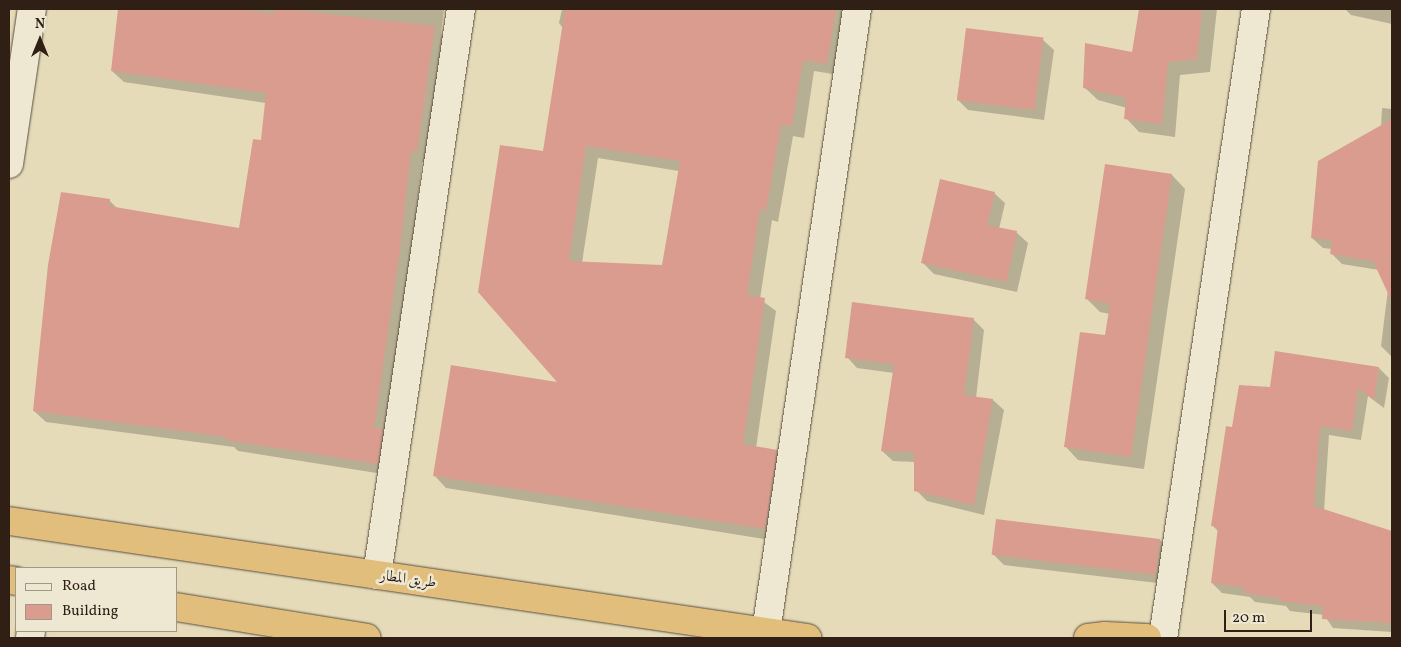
<!DOCTYPE html>
<html>
<head>
<meta charset="utf-8">
<style>
	body { margin:0 }
	#map { position:relative; width:1401px; height:647px; overflow:hidden; background:#e5dbb9; font-family:Vollkorn,Amiri,serif }
	div>[style] { position:absolute }
	.shadow>* { inset:0; background:#0003 }
	.building>* { inset:0; background:#da9c8e; transform-origin:0 0 }
	.roads { filter:drop-shadow(0 0 1px #5c4e3e) drop-shadow(0 0 1px #5c4e3e) }
	.minor>* { height:28px; margin:-14px; padding:0 14px; transform-origin:14px; border-radius:14px; background:#eee8d2 }
	.highway>* { height:28px; margin:-14px; padding:0 14px; transform-origin:14px; border-radius:14px; background:#e2be7c }
	span { translate:-50% -50%; white-space:nowrap; text-align:center; line-height:1.15; -webkit-text-stroke:5px #eee8d2; paint-order:stroke }
	.street-label { font-size:15px; color:#2f1f15 }
	.frame { position:absolute; inset:0; border:10px solid #2f1f15; pointer-events:none }
	.legend { position:absolute; left:15px; top:567px; width:162px; height:65px; box-sizing:border-box; background:#eee8d2; border:1px solid #a29886; margin:0; padding:6px 9px; list-style:none; font-size:15px; color:#2f1f15 }
	.legend li { display:flex; align-items:center; gap:10px; height:25px }
	.legend b { width:25px; border:1px solid #a29886 }
	.north { position:absolute; left:15px; top:15px; width:50px; height:50px; -webkit-text-stroke:4px #eee8d2; paint-order:stroke; rotate:0deg; font-size:14px; font-weight:700; line-height:20px; text-align:center; color:#2f1f15 }
	.north::after { content:''; display:block; margin:auto; width:18px; height:22px; background:#2f1f15; clip-path:polygon(50% 0,100% 100%,50% 72%,0 100%) }
	.scale { position:absolute; left:1224px; top:610px; width:88px; height:22px; box-sizing:border-box; border:2px solid #2f1f15; border-top:0; padding-left:6px; font-size:15px; line-height:18px; white-space:nowrap; color:#2f1f15; -webkit-text-stroke:4px #eee8d2; paint-order:stroke }
</style>
</head>
<body>
<div id="map">
	<div class="shadow">
		<i style="clip-path:polygon(119px 9px,444px 9px,441px 34px,447px 39px,428px 163px,422px 162px,389px 475px,238px 451px,234px 447px,46px 422px,34px 411px,109px 200px,118px 209px,240px 229px,262px 142px,266px 103px,124px 82px,112px 71px)"></i>
		<i style="clip-path:polygon(evenodd,562px 9px,840px 9px,848px 21px,839px 75px,814px 71px,804px 138px,793px 136px,778px 222px,772px 220px,760px 299px,776px 311px,756px 448px,776px 451px,788px 463px,777px 541px,446px 488px,434px 475px,561px 384px,544px 153px,563px 28px,559px 23px,562px 9px,598px 158px,679px 171px,663px 266px,582px 263px,598px 158px)"></i>
		<i style="clip-path:polygon(1140px 9px,1217px 9px,1210px 72px,1180px 75px,1175px 137px,1139px 132px,1126px 118px,1127px 108px,1098px 100px,1084px 87px,1133px 53px)"></i>
		<i style="clip-path:polygon(1345px 9px,1392px 9px,1392px 24px,1351px 15px)"></i>
		<i style="clip-path:polygon(967px 29px,1043px 40px,1054px 50px,1044px 120px,968px 110px,957px 99px)"></i>
		<i style="clip-path:polygon(1382px 108px,1392px 109px,1392px 357px,1381px 346px,1388px 289px,1379px 270px,1342px 264px,1331px 253px,1332px 249px,1323px 248px,1312px 238px,1381px 127px)"></i>
		<i style="clip-path:polygon(1106px 166px,1172px 175px,1185px 189px,1144px 469px,1078px 460px,1065px 446px,1106px 337px,1110px 314px,1100px 312px,1087px 299px)"></i>
		<i style="clip-path:polygon(994px 193px,1005px 203px,999px 229px,1017px 233px,1028px 243px,1017px 292px,934px 274px,923px 263px)"></i>
		<i style="clip-path:polygon(973px 319px,984px 330px,976px 398px,993px 400px,1004px 410px,984px 515px,927px 501px,916px 490px,915px 462px,893px 461px,882px 451px,894px 373px,857px 368px,847px 357px)"></i>
		<i style="clip-path:polygon(1379px 368px,1389px 378px,1384px 408px,1368px 396px,1361px 440px,1329px 435px,1324px 511px,1392px 532px,1392px 632px,1333px 628px,1324px 615px,1290px 611px,1286px 606px,1255px 602px,1250px 597px,1222px 593px,1212px 583px,1219px 532px,1212px 525px,1233px 428px,1271px 389px)"></i>
		<i style="clip-path:polygon(1159px 539px,1170px 550px,1166px 584px,1004px 565px,993px 554px)"></i>
	</div>
	<div class="building">
		<i style="clip-path:polygon(118px 9px,236px 9px,274px 14px,275px 9px,283px 9px,435px 26px,417px 152px,411px 151px,400px 249px,374px 428px,383px 429px,378px 464px,225px 440px,226px 437px,33px 411px,48px 265px,61px 192px,110px 199px,109px 206px,239px 228px,253px 139px,261px 140px,266px 93px,111px 71px)"></i>
		<i style="clip-path:polygon(evenodd,565px 9px,836px 9px,827px 64px,803px 60px,792px 126px,781px 125px,766px 210px,760px 209px,747px 295px,765px 298px,743px 444px,777px 450px,765px 529px,433px 476px,451px 365px,557px 382px,478px 292px,500px 145px,543px 151px,565px 9px,586px 146px,680px 161px,662px 265px,569px 261px,586px 146px)"></i>
		<i style="clip-path:polygon(1139px 9px,1202px 9px,1197px 59px,1168px 62px,1162px 124px,1124px 119px,1126px 98px,1083px 88px,1085px 43px,1132px 52px)"></i>
		<i style="left:966px;top:28px;width:78px;height:73px;rotate:7deg"></i>
		<i style="clip-path:polygon(1392px 119px,1392px 302px,1373px 261px,1330px 254px,1332px 240px,1311px 238px,1318px 161px)"></i>
		<i style="clip-path:polygon(1105px 164px,1172px 174px,1131px 457px,1064px 447px,1080px 332px,1105px 335px,1110px 304px,1085px 299px)"></i>
		<i style="clip-path:polygon(940px 179px,995px 192px,987px 225px,1017px 231px,1007px 282px,921px 263px)"></i>
		<i style="clip-path:polygon(852px 302px,974px 318px,964px 395px,993px 399px,974px 505px,914px 491px,914px 452px,881px 451px,894px 364px,845px 358px)"></i>
		<i style="clip-path:polygon(1275px 351px,1379px 367px,1374px 400px,1358px 388px,1352px 431px,1320px 426px,1314px 506px,1392px 531px,1392px 623px,1322px 619px,1323px 606px,1279px 601px,1280px 598px,1244px 593px,1245px 588px,1211px 583px,1218px 527px,1211px 526px,1226px 426px,1232px 427px,1239px 385px,1270px 387px)"></i>
		<i style="left:996px;top:519px;width:165px;height:36px;rotate:7deg"></i>
	</div>
	<div class="roads">
		<div class="minor">
			<i style="left:9px;top:164px;width:157px;rotate:-81.6deg"></i>
			<i style="left:377px;top:575px;width:572px;rotate:-81.56deg"></i>
			<i style="left:766px;top:632px;width:630px;rotate:-81.69deg"></i>
			<i style="left:30px;top:638px;width:7px;rotate:-82deg"></i>
			<i style="left:1163px;top:638px;width:636px;rotate:-81.59deg"></i>
		</div>
		<div class="highway">
			<i style="left:9px;top:521px;width:807px;rotate:8.34deg"></i>
			<i style="left:9px;top:580px;width:7px;rotate:8deg"></i>
			<i style="left:176px;top:607px;width:193px;rotate:9.2deg"></i>
			<i style="left:1088px;top:638px;width:17px;rotate:-7deg"></i>
			<i style="left:1105px;top:636px;width:42px;rotate:2.7deg"></i>
		</div>
	</div>
	<div class="street-label">
		<span style="left:408px;top:580px;rotate:8deg">طريق المطار</span>
	</div>
	<div class="frame"></div>
	<ul class="legend">
	<li><b style="height:6px;background:#eee8d2"></b>Road</li>
	<li><b style="height:14px;background:#da9c8e"></b>Building</li>
	</ul>
	<div class="north">N</div>
	<div class="scale">20 m</div>
</div>
</body>
</html>
